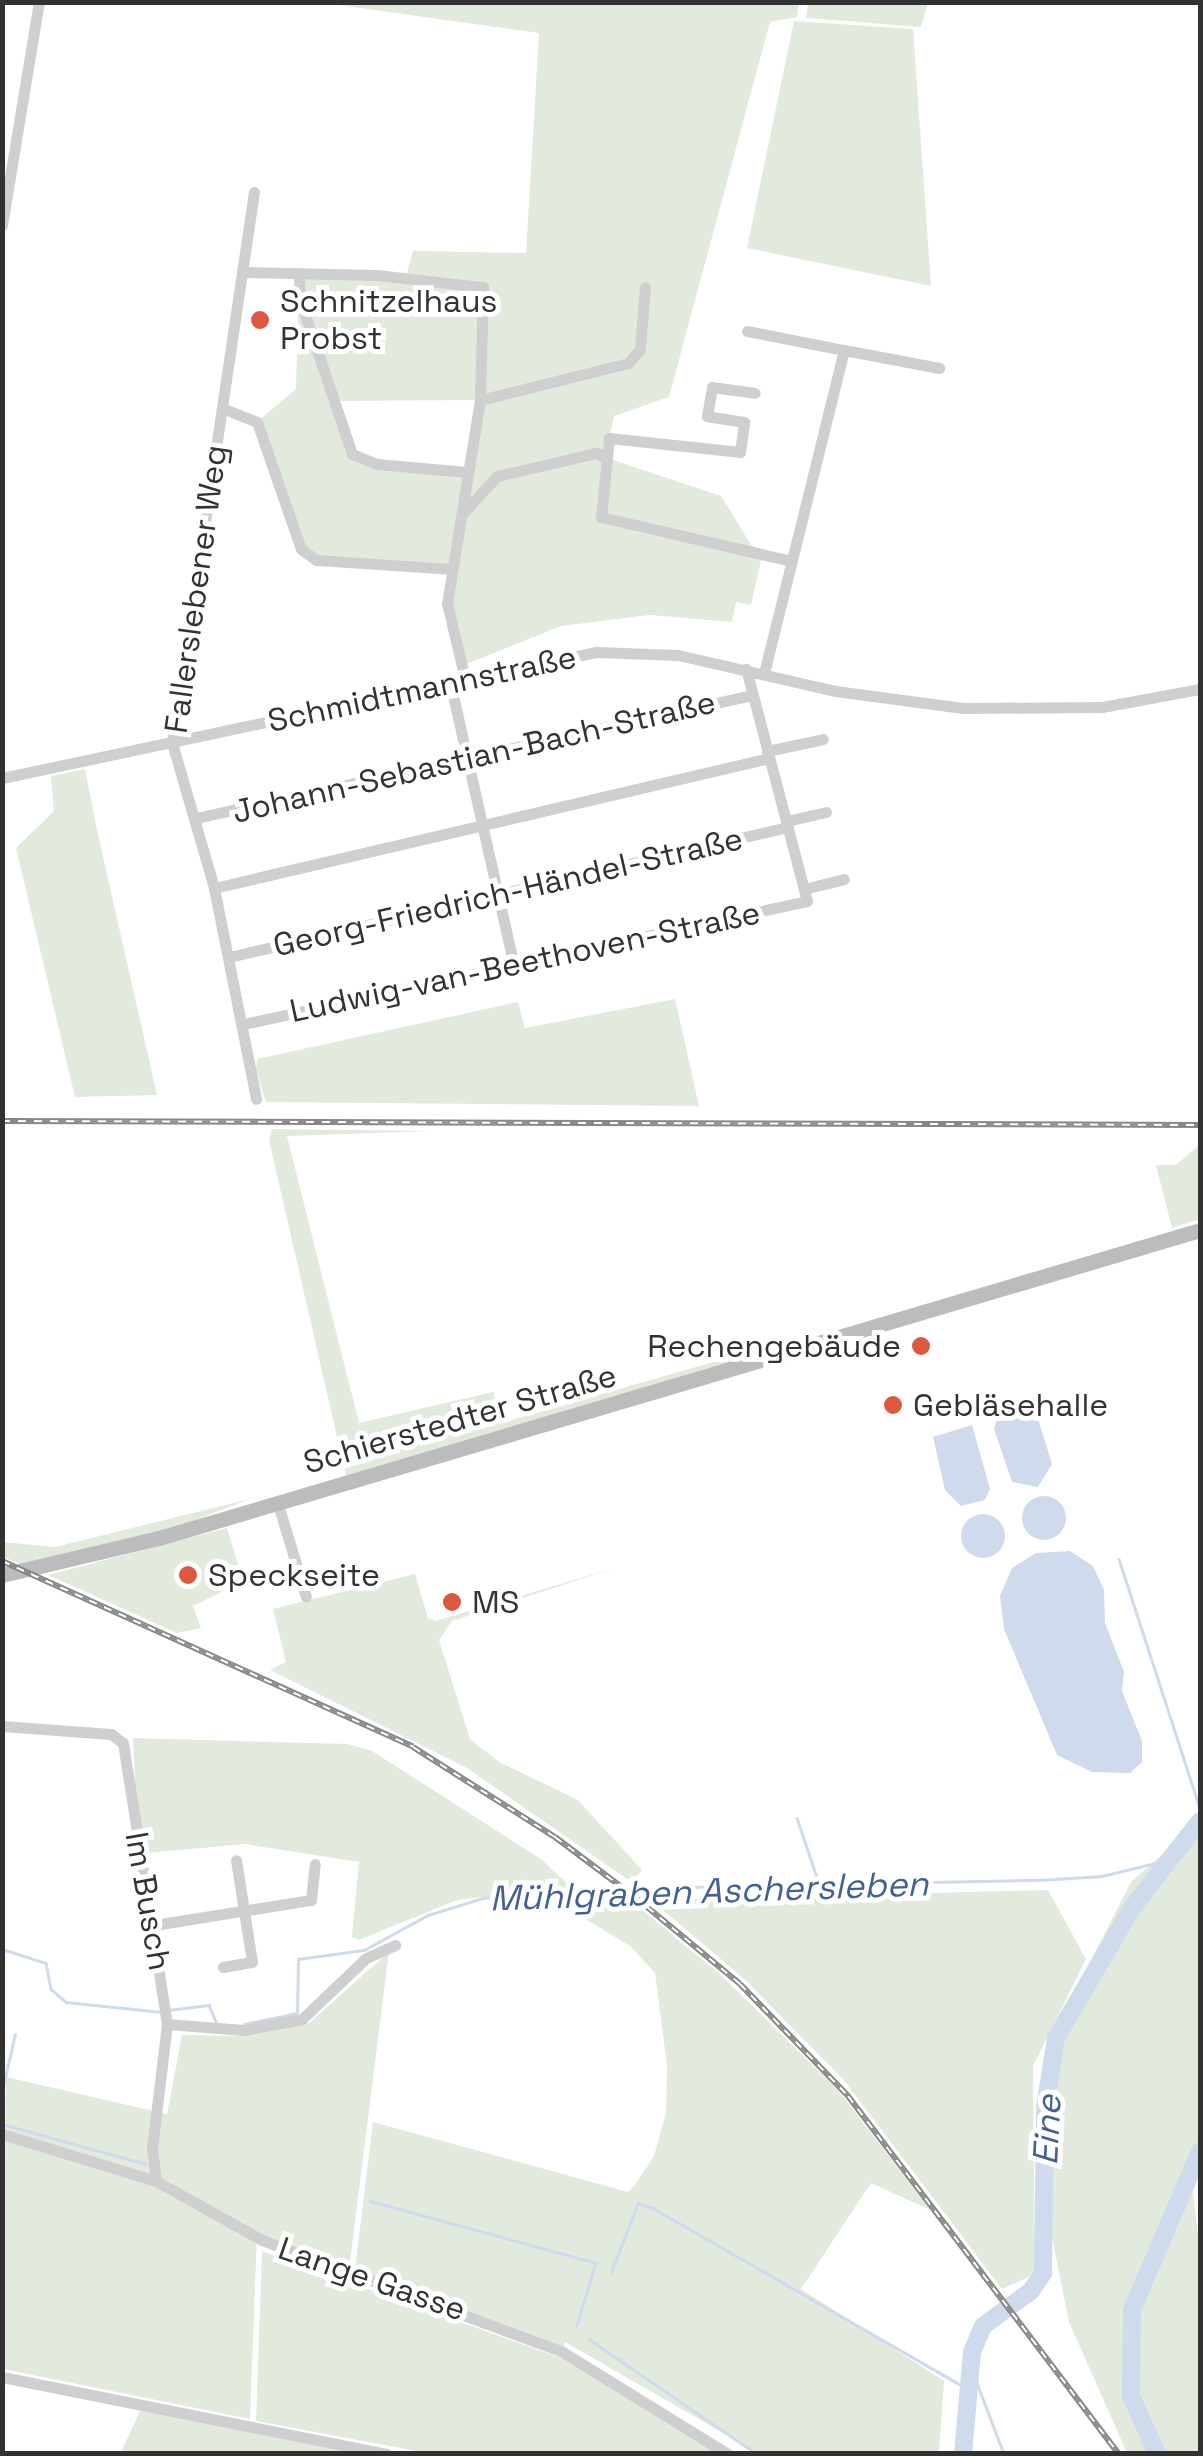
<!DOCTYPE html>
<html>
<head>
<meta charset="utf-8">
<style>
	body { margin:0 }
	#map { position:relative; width:1203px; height:2456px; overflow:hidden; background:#fff; font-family:"Space Grotesk",sans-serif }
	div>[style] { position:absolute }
	.green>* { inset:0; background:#e2eade }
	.water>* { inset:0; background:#cfdaec }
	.round { border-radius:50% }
	.stream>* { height:2.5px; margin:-1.25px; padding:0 1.25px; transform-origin:1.25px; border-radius:1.25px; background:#cfdaec }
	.river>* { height:18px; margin:-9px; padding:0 9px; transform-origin:9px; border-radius:9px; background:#cfdaec }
	.street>* { height:11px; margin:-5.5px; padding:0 5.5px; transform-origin:5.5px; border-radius:5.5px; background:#cfcfcf }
	.secondary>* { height:15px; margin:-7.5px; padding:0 7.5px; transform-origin:7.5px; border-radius:7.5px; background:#bcbcbc }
	.rail>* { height:6px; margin-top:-3px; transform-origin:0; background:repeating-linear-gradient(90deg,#fff 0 8px,#878787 0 16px); box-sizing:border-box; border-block:2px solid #878787 }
	.dots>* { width:28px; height:28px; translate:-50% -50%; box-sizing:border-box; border:5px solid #fff; border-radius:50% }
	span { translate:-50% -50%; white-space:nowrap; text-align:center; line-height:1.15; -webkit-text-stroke:10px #fff; paint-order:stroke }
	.poi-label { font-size:32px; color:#323232 }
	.left { translate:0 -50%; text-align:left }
	.right { translate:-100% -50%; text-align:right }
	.street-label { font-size:32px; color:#323232 }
	.water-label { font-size:35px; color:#436191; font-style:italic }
	.frame { position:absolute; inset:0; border:5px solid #323232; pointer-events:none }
</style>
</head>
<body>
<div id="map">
	<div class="green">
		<i style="clip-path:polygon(evenodd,324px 3px,799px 3px,797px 17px,770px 22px,669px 397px,614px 416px,609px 438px,607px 458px,721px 496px,761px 561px,751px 605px,736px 602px,732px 622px,649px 615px,561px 626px,462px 666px,447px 603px,450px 569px,316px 560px,301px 549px,257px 422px,296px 389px,299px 273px,405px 280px,413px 251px,526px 253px,539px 33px,324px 3px,479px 400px,466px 472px,359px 460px,334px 401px,479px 400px)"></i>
		<i style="clip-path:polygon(808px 3px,808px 2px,928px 3px,921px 27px,806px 18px)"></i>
		<i style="clip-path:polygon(794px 21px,913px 29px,931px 286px,747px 248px)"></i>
		<i style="clip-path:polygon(85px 769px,97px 830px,157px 1095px,75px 1097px,16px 848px,54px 811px,51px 776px)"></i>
		<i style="clip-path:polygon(675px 999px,699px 1106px,266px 1102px,256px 1070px,257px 1059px,518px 1002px,525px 1028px)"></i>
		<i style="clip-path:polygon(272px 1129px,434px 1131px,287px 1136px,359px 1423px,493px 1392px,501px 1423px,741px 1354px,740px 1361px,346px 1476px,269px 1140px)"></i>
		<i style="clip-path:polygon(1200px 1144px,1200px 1219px,1172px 1228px,1156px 1165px,1176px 1165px)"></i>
		<i style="clip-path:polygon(250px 1499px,162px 1533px,23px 1565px,3px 1557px,2px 1542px,55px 1547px)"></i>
		<i style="clip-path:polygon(227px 1528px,243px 1581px,193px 1606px,201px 1628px,177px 1633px,48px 1575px)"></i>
		<i style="clip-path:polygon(615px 1568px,452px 1621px,439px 1640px,470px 1739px,499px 1762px,578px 1800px,642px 1870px,637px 1876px,627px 1879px,467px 1768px,270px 1670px,286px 1662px,273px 1609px,415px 1574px,428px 1618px,435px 1621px)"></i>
		<i style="clip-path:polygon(133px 1738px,348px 1744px,372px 1751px,541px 1859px,571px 1887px,457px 1900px,359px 1940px,352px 1937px,359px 1862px,245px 1844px,138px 1854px)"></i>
		<i style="clip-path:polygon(1200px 1821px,1200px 2139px,1189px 2156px,1200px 2253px,1200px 2453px,1127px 2453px,1069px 2322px,1045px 2202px,1045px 2095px,1061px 2019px,1131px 1882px)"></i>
		<i style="clip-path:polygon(1048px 1890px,1086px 1959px,1033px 2066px,1035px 2274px,1002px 2289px,843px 2079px,743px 1978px,651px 1900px)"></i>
		<i style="clip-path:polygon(629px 1899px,722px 1976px,838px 2090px,930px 2210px,871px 2183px,801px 2289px,944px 2381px,939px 2453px,758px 2453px,565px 2342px,561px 2351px,354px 2277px,373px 2122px,628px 2192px,634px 2186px,654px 2156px,666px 2113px,667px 2065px,655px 1973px,630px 1946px,574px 1912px)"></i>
		<i style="clip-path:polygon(389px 1952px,349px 2270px,257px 2235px,250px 2419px,3px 2369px,6px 2077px,167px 2114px,182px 2035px,242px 2036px,309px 2023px)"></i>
		<i style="clip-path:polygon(262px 2251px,564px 2359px,718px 2453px,427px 2453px,256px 2421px)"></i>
		<i style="clip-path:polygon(143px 2405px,386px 2454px,120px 2454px)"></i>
	</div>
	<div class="water">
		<i style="clip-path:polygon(1019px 1407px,1035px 1409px,1052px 1464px,1038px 1487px,1012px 1482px,994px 1429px,999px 1413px,1015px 1416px)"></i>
		<i style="clip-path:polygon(972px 1425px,990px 1489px,985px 1500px,961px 1506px,945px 1490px,933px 1437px)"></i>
		<i class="round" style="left:1022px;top:1496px;width:44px;height:44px"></i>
		<i class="round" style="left:961px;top:1514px;width:44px;height:44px"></i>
		<i style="clip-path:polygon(1070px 1551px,1093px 1566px,1104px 1590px,1105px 1623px,1124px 1672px,1122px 1691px,1142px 1741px,1142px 1762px,1130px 1773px,1092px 1772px,1057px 1755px,1004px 1629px,1000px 1596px,1012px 1568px,1036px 1553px)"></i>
	</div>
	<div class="stream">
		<i style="left:1119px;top:1559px;width:262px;rotate:72deg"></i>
		<i style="left:797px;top:1818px;width:69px;rotate:71.3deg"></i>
		<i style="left:2px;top:1949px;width:46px;rotate:17.7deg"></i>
		<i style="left:46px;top:1963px;width:26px;rotate:79deg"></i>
		<i style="left:51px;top:1989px;width:20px;rotate:41deg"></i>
		<i style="left:66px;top:2002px;width:96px;rotate:6deg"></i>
		<i style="left:168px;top:2010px;width:41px;rotate:-7deg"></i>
		<i style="left:209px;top:2005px;width:21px;rotate:67deg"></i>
		<i style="left:244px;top:2024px;width:54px;rotate:-11.7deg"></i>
		<i style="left:297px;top:2013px;width:54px;rotate:-88.9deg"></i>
		<i style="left:298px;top:1959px;width:67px;rotate:-7.8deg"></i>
		<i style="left:364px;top:1950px;width:73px;rotate:-28.7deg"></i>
		<i style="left:428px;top:1915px;width:58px;rotate:-17.2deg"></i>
		<i style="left:483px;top:1898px;width:66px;rotate:-6.9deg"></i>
		<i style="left:549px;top:1890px;width:490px;rotate:-1.2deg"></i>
		<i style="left:1039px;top:1880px;width:63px;rotate:-3.6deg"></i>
		<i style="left:1102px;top:1876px;width:64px;rotate:-13.6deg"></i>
		<i style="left:2px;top:2091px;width:58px;rotate:-77.2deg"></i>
		<i style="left:2px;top:2124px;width:149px;rotate:15.5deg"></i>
		<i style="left:370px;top:2201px;width:234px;rotate:15.3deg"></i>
		<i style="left:596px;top:2263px;width:65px;rotate:107deg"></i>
		<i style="left:611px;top:2272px;width:74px;rotate:-68.6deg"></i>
		<i style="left:638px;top:2203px;width:16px;rotate:18deg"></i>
		<i style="left:653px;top:2208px;width:365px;rotate:29.9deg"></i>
		<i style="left:589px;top:2339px;width:204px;rotate:34.4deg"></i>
		<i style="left:971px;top:2367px;width:93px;rotate:69.2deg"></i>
	</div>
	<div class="river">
		<i style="left:963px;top:2454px;width:102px;rotate:-85deg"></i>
		<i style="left:972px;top:2352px;width:28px;rotate:-67deg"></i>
		<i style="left:983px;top:2326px;width:59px;rotate:-36.1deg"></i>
		<i style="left:1031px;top:2291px;width:22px;rotate:-56deg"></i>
		<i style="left:1043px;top:2273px;width:166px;rotate:-89.3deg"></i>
		<i style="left:1045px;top:2107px;width:70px;rotate:-80.9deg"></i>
		<i style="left:1056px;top:2038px;width:151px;rotate:-59.7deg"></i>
		<i style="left:1132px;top:1908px;width:110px;rotate:-52deg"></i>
		<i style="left:1157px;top:2454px;width:64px;rotate:-114.1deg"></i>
		<i style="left:1131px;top:2396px;width:86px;rotate:-89.3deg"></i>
		<i style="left:1132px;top:2310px;width:173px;rotate:-66.8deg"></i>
	</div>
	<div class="street">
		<i style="left:254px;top:192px;width:557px;rotate:98.46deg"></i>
		<i style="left:172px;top:743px;width:151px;rotate:73.8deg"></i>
		<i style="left:214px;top:888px;width:215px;rotate:78.7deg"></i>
		<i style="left:2px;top:225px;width:226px;rotate:-80.6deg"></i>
		<i style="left:243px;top:272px;width:134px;rotate:1.3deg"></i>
		<i style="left:377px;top:275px;width:107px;rotate:6.5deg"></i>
		<i style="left:483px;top:287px;width:113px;rotate:91.5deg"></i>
		<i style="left:480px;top:400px;width:206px;rotate:99.2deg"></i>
		<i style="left:447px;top:603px;width:78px;rotate:76.7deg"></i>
		<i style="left:299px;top:273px;width:27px;rotate:88deg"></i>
		<i style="left:300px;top:300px;width:163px;rotate:71.3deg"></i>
		<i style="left:352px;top:454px;width:27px;rotate:22deg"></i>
		<i style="left:377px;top:464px;width:90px;rotate:5.1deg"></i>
		<i style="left:747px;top:331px;width:99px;rotate:11.1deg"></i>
		<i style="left:844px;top:350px;width:333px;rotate:103.9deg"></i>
		<i style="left:844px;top:350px;width:97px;rotate:10.7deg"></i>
		<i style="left:480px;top:400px;width:153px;rotate:-14deg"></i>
		<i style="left:628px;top:363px;width:18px;rotate:-49deg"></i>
		<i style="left:640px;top:349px;width:62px;rotate:-85.4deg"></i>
		<i style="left:222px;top:408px;width:38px;rotate:22deg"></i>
		<i style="left:257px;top:422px;width:134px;rotate:70.9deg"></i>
		<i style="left:301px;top:549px;width:19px;rotate:36deg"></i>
		<i style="left:316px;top:560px;width:134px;rotate:3.8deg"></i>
		<i style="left:607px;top:458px;width:20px;rotate:-84deg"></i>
		<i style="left:609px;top:438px;width:132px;rotate:6.1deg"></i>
		<i style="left:740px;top:452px;width:30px;rotate:-82deg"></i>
		<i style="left:744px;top:422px;width:37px;rotate:-171deg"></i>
		<i style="left:707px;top:416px;width:29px;rotate:-80deg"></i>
		<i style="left:712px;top:387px;width:43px;rotate:7.9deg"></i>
		<i style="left:462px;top:514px;width:52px;rotate:-47.4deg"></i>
		<i style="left:497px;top:476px;width:102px;rotate:-13.1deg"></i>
		<i style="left:596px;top:453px;width:12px;rotate:24deg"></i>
		<i style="left:607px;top:458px;width:59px;rotate:95.8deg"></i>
		<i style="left:601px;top:517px;width:195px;rotate:13deg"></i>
		<i style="left:450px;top:682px;width:287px;rotate:77.3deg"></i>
		<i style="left:767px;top:751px;width:57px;rotate:-12.1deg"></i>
		<i style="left:2px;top:778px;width:607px;rotate:-11.98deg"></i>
		<i style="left:596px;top:652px;width:82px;rotate:2.1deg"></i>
		<i style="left:678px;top:655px;width:161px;rotate:12.9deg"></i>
		<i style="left:835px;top:691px;width:129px;rotate:7.6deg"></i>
		<i style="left:963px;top:708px;width:139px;rotate:-0.4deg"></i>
		<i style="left:1102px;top:707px;width:100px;rotate:-10.4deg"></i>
		<i style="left:196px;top:818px;width:569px;rotate:-12.47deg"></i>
		<i style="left:787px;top:821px;width:40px;rotate:-13deg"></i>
		<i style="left:214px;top:888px;width:570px;rotate:-13.18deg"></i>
		<i style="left:804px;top:889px;width:41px;rotate:-14deg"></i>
		<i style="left:229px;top:957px;width:574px;rotate:-13.09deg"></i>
		<i style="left:244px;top:1024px;width:576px;rotate:-12.32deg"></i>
		<i style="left:807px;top:901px;width:240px;rotate:-104.7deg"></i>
		<i style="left:277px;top:1501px;width:100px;rotate:73.2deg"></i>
		<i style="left:2px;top:1726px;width:109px;rotate:4.2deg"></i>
		<i style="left:111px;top:1734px;width:15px;rotate:37deg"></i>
		<i style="left:123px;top:1743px;width:284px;rotate:81.1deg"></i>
		<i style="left:167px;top:2024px;width:125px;rotate:96.9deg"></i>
		<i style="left:152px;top:2148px;width:33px;rotate:83deg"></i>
		<i style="left:148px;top:1926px;width:165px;rotate:-9.1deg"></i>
		<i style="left:311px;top:1900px;width:36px;rotate:-84deg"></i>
		<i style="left:223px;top:1967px;width:29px;rotate:-10deg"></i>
		<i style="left:252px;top:1962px;width:103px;rotate:-98.9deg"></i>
		<i style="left:167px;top:2024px;width:77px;rotate:4.5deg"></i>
		<i style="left:244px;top:2030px;width:59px;rotate:-10.7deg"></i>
		<i style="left:302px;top:2019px;width:88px;rotate:-43.6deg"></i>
		<i style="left:366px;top:1958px;width:32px;rotate:-24deg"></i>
		<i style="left:2px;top:2134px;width:161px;rotate:17deg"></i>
		<i style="left:156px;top:2181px;width:121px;rotate:29.1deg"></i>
		<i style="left:262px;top:2240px;width:319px;rotate:20.4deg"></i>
		<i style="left:561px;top:2351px;width:196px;rotate:31.7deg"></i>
		<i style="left:2px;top:2377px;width:392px;rotate:11.3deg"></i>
	</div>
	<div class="secondary">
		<i style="left:2px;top:1575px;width:161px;rotate:-13.3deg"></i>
		<i style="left:159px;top:1538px;width:1086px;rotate:-16.48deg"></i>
	</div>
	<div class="rail">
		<i style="left:2px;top:1121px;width:1198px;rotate:0.19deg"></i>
		<i style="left:2px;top:1561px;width:451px;rotate:24.3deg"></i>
		<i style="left:413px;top:1747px;width:168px;rotate:32.4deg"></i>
		<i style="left:555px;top:1837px;width:100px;rotate:36.9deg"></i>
		<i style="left:635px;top:1897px;width:136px;rotate:39.6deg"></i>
		<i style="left:740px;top:1984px;width:156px;rotate:46deg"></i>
		<i style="left:848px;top:2096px;width:449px;rotate:52.9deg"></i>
	</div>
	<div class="dots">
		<i style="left:260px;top:320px;background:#dc5940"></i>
		<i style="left:921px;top:1346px;background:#dc5940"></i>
		<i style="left:893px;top:1405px;background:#dc5940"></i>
		<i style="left:188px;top:1575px;background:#dc5940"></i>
		<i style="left:452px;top:1602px;background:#dc5940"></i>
	</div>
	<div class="poi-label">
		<span class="left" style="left:280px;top:320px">Schnitzelhaus<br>Probst</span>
		<span class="right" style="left:901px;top:1346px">Rechengebäude</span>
		<span class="left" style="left:913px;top:1405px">Gebläsehalle</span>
		<span class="left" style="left:208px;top:1575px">Speckseite</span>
		<span class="left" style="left:472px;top:1602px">MS</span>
	</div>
	<div class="street-label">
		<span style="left:196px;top:589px;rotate:-82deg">Fallerslebener Weg</span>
		<span style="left:422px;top:689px;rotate:-12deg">Schmidtmannstraße</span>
		<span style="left:474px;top:757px;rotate:-13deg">Johann-Sebastian-Bach-Straße</span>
		<span style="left:508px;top:892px;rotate:-13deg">Georg-Friedrich-Händel-Straße</span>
		<span style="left:525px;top:962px;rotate:-12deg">Ludwig-van-Beethoven-Straße</span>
		<span style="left:460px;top:1419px;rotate:-16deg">Schierstedter Straße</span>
		<span style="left:148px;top:1901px;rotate:80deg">Im Busch</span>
		<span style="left:372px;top:2279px;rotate:19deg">Lange Gasse</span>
	</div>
	<div class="water-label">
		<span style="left:709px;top:1891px;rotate:-2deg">Mühlgraben Aschersleben</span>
		<span style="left:1047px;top:2130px;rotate:-87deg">Eine</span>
	</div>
	<div class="frame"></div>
</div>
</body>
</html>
